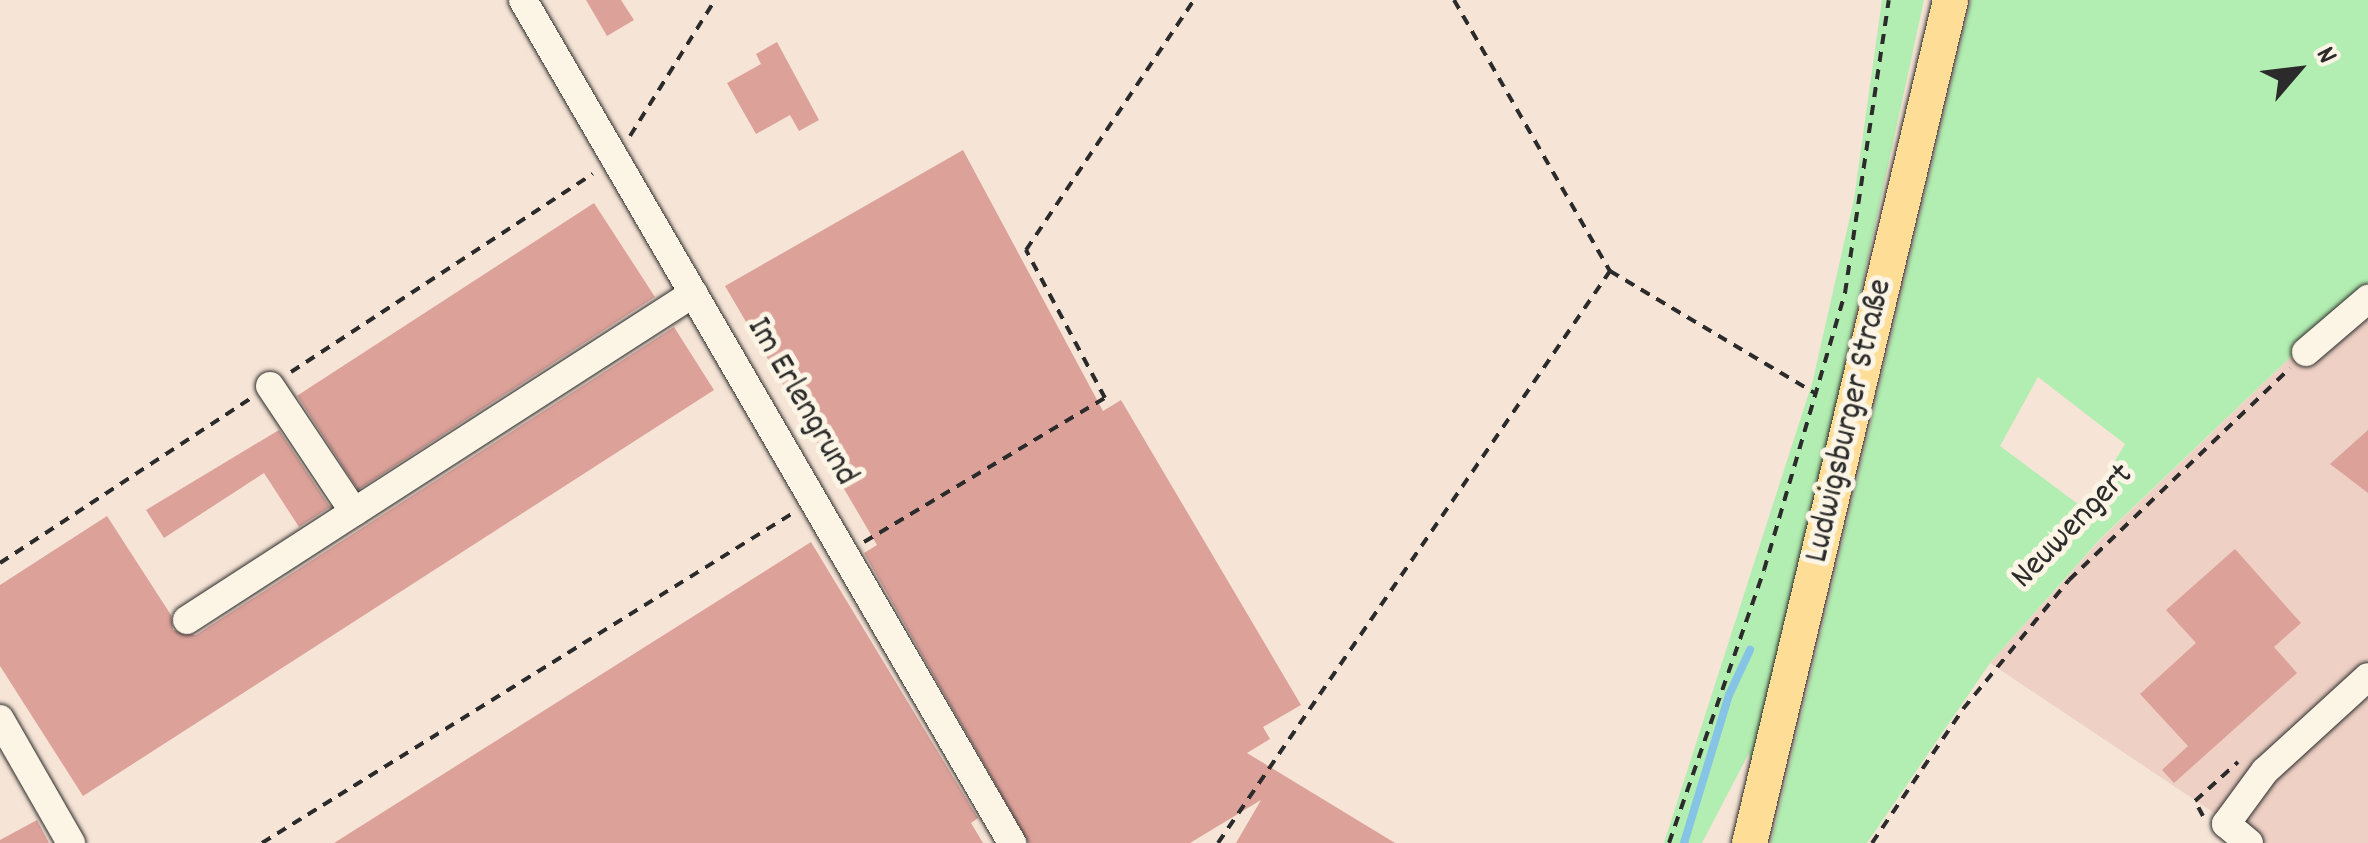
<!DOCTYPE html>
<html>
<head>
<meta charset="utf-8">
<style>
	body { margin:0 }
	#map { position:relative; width:2368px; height:843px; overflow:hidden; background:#f6e4d6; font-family:Dekko,sans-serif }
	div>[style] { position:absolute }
	.built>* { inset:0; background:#eed0c4 }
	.green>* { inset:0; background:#b2edb1 }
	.stream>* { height:8px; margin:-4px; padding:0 4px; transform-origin:4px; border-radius:4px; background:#86c4e6 }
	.building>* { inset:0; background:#dca29a; transform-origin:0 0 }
	.path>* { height:4px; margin-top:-2px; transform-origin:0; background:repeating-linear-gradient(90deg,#2b2b2b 0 10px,transparent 0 18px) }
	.roads { filter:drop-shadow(0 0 2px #2b2b2b) drop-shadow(0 0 2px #2b2b2b) }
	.minor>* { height:28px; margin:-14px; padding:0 14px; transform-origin:14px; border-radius:14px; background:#fcf5e5 }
	.major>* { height:35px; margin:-17.5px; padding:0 17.5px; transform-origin:17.5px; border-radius:17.5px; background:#fede96 }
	span { translate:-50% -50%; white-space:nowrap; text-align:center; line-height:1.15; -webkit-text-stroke:10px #fcf5e5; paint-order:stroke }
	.street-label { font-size:35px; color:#2b2b2b }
	.north { position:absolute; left:2248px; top:20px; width:100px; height:100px; -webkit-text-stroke:8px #fcf5e5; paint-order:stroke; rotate:62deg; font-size:28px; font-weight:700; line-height:40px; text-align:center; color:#2b2b2b }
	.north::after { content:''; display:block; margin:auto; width:35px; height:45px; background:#2b2b2b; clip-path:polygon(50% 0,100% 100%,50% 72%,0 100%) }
</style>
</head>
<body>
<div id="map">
	<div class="built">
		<i style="clip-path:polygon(2368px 283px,2368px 843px,2259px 843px,1990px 663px,2102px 538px)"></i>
	</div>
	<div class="green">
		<i style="clip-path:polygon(1882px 0,1924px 0,1754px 783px,1749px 753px,1702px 843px,1664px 843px,1813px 380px,1854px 199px)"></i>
		<i style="clip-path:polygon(evenodd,1971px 0,2368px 0,2368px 283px,2101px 538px,1990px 663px,1867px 843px,1771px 843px,1971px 0,2038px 377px,2125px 444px,2086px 510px,2000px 446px,2038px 377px)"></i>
	</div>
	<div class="stream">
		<i style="left:1684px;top:843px;width:155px;rotate:-73.1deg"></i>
		<i style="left:1729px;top:695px;width:50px;rotate:-65deg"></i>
	</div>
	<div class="building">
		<i style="clip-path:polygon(586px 0,621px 0,634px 20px,607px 36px)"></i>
		<i style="clip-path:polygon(777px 42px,819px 120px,799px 131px,790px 115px,756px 134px,727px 83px,761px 64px,756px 54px)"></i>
		<i style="clip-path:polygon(963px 150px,1103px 411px,1121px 400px,1301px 705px,1263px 727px,1270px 739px,1247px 753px,1395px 843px,1236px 843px,1261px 800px,1190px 843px,1029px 843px,864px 553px,877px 545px,725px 286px)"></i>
		<i style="left:594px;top:203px;width:112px;height:354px;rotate:57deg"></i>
		<i style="clip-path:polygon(674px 327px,714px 390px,83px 796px,0 666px,0 585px,107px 516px,171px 615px,173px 630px,196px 635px)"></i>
		<i style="clip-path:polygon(279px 430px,330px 507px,299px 527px,264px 473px,164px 538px,146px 510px)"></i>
		<i style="clip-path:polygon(2368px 430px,2368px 493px,2330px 464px)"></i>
		<i style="clip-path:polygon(811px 542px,978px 818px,971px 823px,983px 843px,334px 843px)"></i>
		<i style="clip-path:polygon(2235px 549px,2301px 623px,2274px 647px,2297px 673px,2174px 783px,2162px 770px,2188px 746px,2140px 694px,2196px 643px,2166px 610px)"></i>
		<i style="clip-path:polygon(37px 820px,49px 843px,0 843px,0 840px)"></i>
	</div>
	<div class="path">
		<i style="left:1454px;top:0;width:313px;rotate:60.1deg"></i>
		<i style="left:1610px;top:271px;width:240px;rotate:30.8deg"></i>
		<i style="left:630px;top:136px;width:160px;rotate:-58deg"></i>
		<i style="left:291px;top:372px;width:361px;rotate:-33.3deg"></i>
		<i style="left:864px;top:542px;width:281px;rotate:-30.9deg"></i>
		<i style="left:1105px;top:398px;width:168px;rotate:-118.1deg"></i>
		<i style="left:1026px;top:250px;width:301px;rotate:-56.1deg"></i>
		<i style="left:0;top:563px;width:299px;rotate:-33.3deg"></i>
		<i style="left:2203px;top:816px;width:17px;rotate:-118deg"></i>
		<i style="left:2195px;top:801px;width:58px;rotate:-42.2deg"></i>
		<i style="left:262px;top:843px;width:625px;rotate:-31.86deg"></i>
		<i style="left:1218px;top:843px;width:693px;rotate:-55.58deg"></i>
		<i style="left:1669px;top:843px;width:289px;rotate:-70.8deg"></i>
		<i style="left:1764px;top:570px;width:289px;rotate:-73.7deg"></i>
		<i style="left:1845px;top:293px;width:296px;rotate:-81.5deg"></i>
		<i style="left:1872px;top:843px;width:162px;rotate:-55.8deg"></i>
		<i style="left:1963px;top:709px;width:167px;rotate:-50.6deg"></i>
		<i style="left:2069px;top:580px;width:306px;rotate:-43.8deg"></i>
	</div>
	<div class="roads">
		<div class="minor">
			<i style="left:523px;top:0;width:975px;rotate:59.88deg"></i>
			<i style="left:2306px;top:352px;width:82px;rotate:-40.5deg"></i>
			<i style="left:270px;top:386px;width:151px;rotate:56.3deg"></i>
			<i style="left:354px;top:512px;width:404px;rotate:-32.8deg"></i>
			<i style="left:187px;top:620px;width:199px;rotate:-32.9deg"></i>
			<i style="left:0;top:719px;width:143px;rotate:60.2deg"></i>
			<i style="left:2249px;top:843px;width:30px;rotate:-140deg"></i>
			<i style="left:2226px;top:824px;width:66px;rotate:-53.7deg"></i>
			<i style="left:2265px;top:771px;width:139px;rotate:-42.4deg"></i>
		</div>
		<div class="major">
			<i style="left:1749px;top:843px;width:867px;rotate:-76.59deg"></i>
		</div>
	</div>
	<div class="street-label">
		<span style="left:801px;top:402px;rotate:60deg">Im Erlengrund</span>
		<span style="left:1850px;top:421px;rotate:-77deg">Ludwigsburger Straße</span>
		<span style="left:2073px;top:527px;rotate:-46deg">Neuwengert</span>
	</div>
	<div class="north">N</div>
</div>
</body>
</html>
